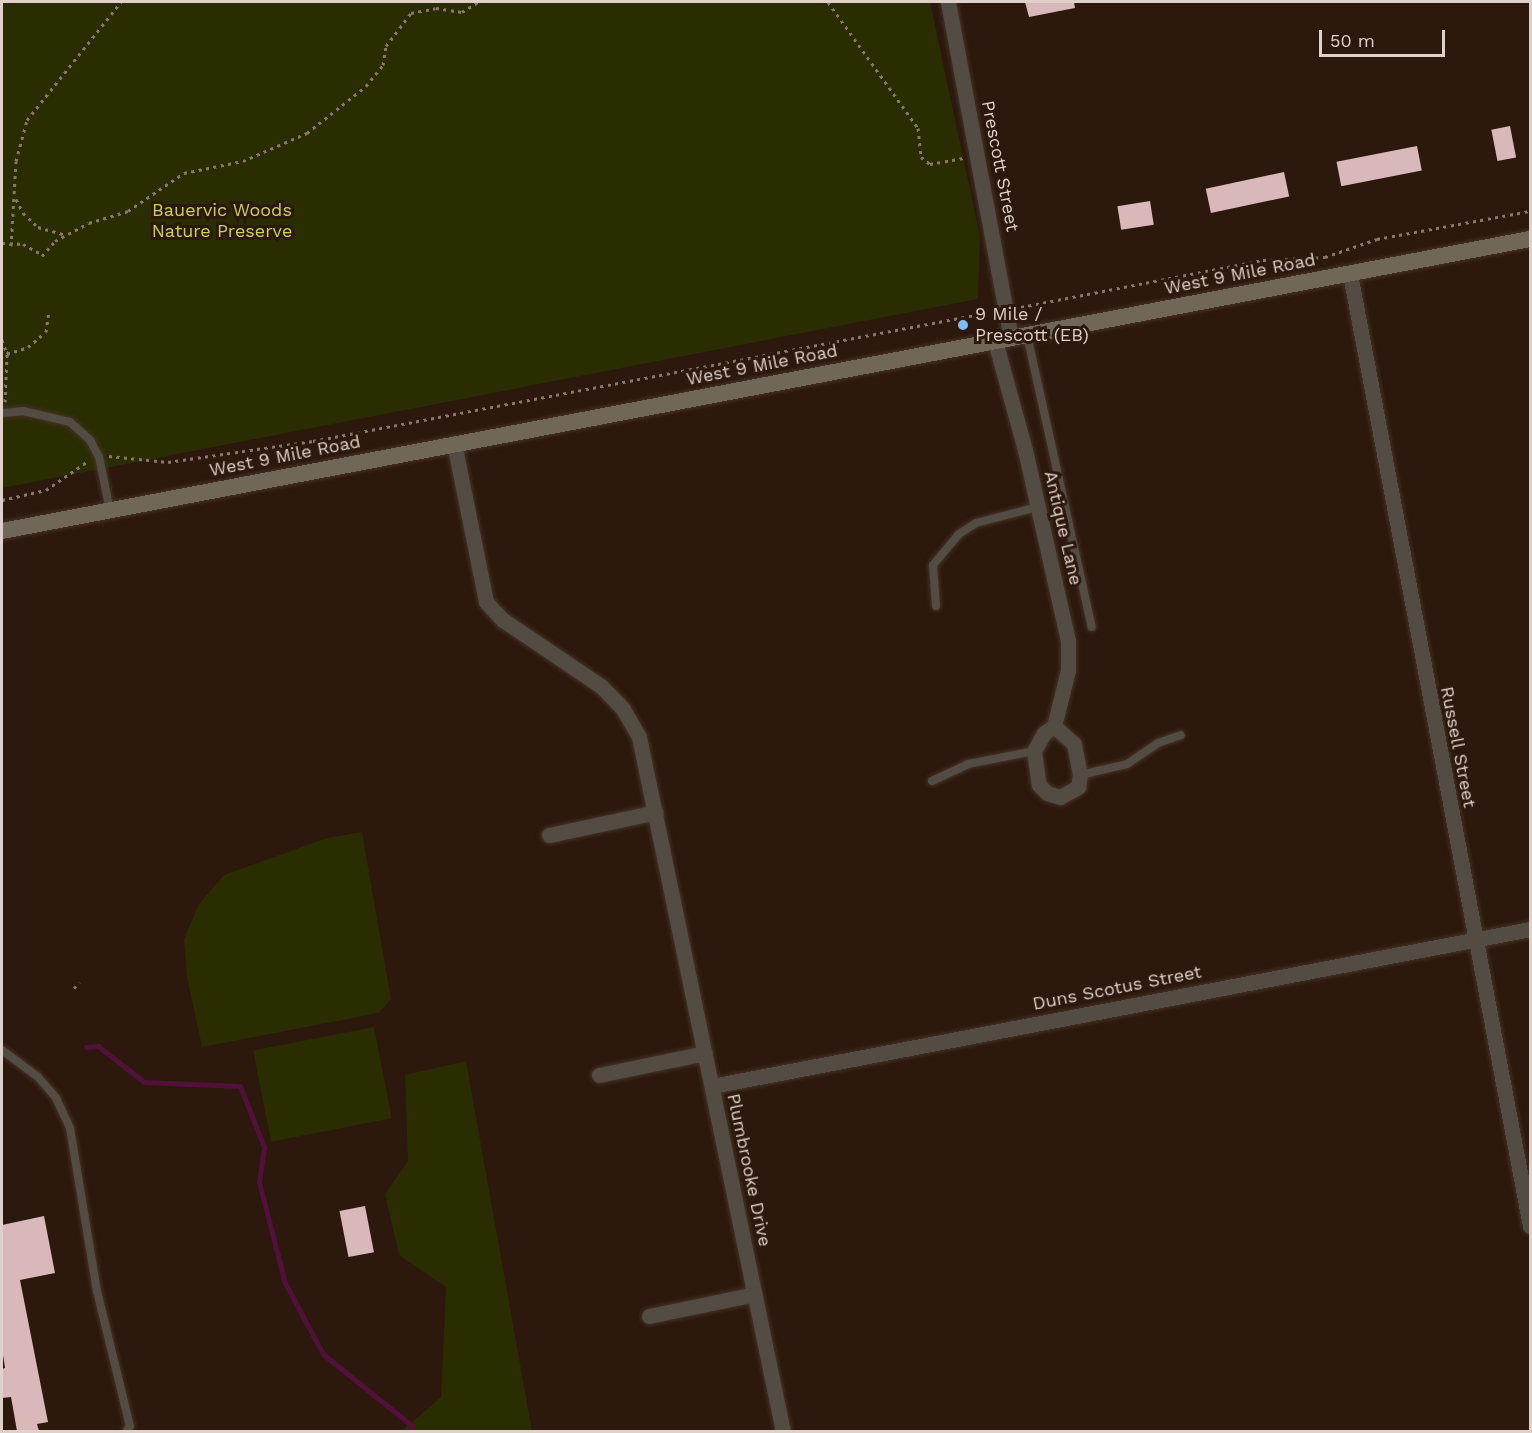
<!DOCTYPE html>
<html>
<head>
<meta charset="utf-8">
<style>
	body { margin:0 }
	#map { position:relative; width:1532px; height:1433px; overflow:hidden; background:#2c180d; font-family:"Work Sans",sans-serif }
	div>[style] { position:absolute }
	.green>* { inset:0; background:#2a2d00; transform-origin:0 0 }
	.stream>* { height:5px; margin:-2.5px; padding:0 2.5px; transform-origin:2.5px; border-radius:2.5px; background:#51113b }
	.building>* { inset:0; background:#d9b8b9; transform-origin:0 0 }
	.path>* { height:3px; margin-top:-1.5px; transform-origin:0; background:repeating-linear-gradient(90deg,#89776e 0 3px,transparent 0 7.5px) }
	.roads { filter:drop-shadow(0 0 2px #453227) drop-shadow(0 0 2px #453227) }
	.service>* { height:8px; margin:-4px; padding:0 4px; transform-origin:4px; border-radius:4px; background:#524c43 }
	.minor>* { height:15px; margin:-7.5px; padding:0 7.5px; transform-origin:7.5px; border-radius:7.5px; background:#524c43 }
	.secondary>* { height:16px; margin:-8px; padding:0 8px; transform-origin:8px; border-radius:8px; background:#706758 }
	.dots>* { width:16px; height:16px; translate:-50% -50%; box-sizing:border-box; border:3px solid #2c180d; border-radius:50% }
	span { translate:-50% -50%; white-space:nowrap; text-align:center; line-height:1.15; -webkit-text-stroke:6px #2c180d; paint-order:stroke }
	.street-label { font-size:18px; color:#dfd0c9 }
	.park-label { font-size:18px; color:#c8d263 }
	.poi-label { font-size:18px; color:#dfd0c9 }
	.left { translate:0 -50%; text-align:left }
	.frame { position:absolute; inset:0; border:3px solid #dfd0c9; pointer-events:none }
	.scale { position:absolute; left:1319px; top:30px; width:126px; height:27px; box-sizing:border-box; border:3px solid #dfd0c9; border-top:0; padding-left:8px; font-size:18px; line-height:21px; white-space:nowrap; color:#dfd0c9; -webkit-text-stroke:4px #2c180d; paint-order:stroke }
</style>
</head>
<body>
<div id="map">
	<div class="green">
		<i style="clip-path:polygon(2px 2px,930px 2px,980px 236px,978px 299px,2px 488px)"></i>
		<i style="clip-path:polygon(362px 832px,391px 999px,379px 1013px,202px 1047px,187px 977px,184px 939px,199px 904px,224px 875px,327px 838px)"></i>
		<i style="left:374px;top:1027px;width:93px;height:123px;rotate:79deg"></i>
		<i style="clip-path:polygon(466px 1061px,532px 1431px,402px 1431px,441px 1397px,446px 1287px,399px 1255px,385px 1194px,408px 1161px,405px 1075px)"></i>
	</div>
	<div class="stream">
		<i style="left:86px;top:1047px;width:12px;rotate:-5deg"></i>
		<i style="left:98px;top:1046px;width:58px;rotate:38deg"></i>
		<i style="left:144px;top:1082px;width:96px;rotate:2.4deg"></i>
		<i style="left:240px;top:1086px;width:66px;rotate:68.5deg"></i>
		<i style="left:264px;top:1147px;width:35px;rotate:98deg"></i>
		<i style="left:259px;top:1182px;width:104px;rotate:75.6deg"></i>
		<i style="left:285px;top:1283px;width:81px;rotate:61.8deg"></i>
		<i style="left:323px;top:1354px;width:113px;rotate:38.9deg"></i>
		<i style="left:411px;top:1425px;width:7px;rotate:74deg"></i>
	</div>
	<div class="building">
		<i style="clip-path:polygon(1025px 2px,1074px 2px,1075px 8px,1029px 17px)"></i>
		<i style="left:1510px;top:126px;width:32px;height:19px;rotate:79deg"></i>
		<i style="left:1417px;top:146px;width:25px;height:82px;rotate:79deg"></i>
		<i style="left:1284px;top:172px;width:25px;height:80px;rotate:78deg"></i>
		<i style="left:1150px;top:201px;width:24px;height:33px;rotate:81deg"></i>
		<i style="left:365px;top:1206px;width:47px;height:26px;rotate:79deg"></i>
		<i style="clip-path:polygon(44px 1216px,55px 1273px,20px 1280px,48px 1422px,37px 1424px,39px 1431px,17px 1431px,11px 1397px,2px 1398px,2px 1369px,5px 1368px,2px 1348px,2px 1225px)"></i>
	</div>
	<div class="path">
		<i style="left:828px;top:2px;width:155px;rotate:54.5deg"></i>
		<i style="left:918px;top:128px;width:29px;rotate:84deg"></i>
		<i style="left:921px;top:157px;width:11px;rotate:38deg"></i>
		<i style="left:930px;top:164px;width:34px;rotate:-10deg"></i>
		<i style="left:16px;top:199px;width:16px;rotate:63deg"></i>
		<i style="left:23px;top:213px;width:21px;rotate:43deg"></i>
		<i style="left:38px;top:227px;width:29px;rotate:16deg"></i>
		<i style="left:2px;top:243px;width:21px;rotate:3deg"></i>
		<i style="left:23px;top:244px;width:23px;rotate:29deg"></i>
		<i style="left:11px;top:246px;width:85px;rotate:-86.6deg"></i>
		<i style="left:16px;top:161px;width:42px;rotate:-75deg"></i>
		<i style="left:27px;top:120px;width:151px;rotate:-51.5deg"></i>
		<i style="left:42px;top:256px;width:20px;rotate:-49deg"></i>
		<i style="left:55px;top:241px;width:38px;rotate:-28deg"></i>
		<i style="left:89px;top:223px;width:41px;rotate:-17.1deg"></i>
		<i style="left:128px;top:211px;width:68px;rotate:-34.2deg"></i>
		<i style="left:184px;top:173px;width:60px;rotate:-11.5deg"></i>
		<i style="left:243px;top:161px;width:70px;rotate:-23.6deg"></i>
		<i style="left:307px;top:133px;width:75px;rotate:-38.5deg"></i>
		<i style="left:366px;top:86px;width:27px;rotate:-51deg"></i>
		<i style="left:383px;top:65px;width:19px;rotate:-81deg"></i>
		<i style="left:386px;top:46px;width:41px;rotate:-52.9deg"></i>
		<i style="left:411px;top:13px;width:25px;rotate:-11deg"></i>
		<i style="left:436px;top:8px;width:26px;rotate:9deg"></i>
		<i style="left:462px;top:12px;width:19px;rotate:-32deg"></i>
		<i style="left:1021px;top:307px;width:247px;rotate:-11deg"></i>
		<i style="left:1263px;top:260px;width:62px;rotate:-2.8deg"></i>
		<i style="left:1325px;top:257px;width:55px;rotate:-19.1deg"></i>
		<i style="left:1377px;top:239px;width:156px;rotate:-10.4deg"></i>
		<i style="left:2px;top:340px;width:15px;rotate:70deg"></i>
		<i style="left:7px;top:354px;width:22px;rotate:-18deg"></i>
		<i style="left:28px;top:347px;width:23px;rotate:-40deg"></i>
		<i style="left:46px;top:332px;width:21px;rotate:-82deg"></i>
		<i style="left:5px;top:402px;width:48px;rotate:-87.6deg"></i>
		<i style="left:7px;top:354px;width:7px;rotate:-56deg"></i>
		<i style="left:109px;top:456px;width:59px;rotate:5.8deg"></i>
		<i style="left:168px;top:462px;width:147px;rotate:-8.2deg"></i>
		<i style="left:313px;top:441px;width:690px;rotate:-10.77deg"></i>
		<i style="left:2px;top:500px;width:45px;rotate:-12.8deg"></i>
		<i style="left:46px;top:490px;width:51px;rotate:-34.6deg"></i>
		<i style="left:74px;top:988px;width:8px;rotate:-45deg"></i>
	</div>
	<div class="roads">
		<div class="service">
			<i style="left:1027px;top:335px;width:299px;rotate:77.5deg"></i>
			<i style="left:2px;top:413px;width:21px;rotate:-5deg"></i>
			<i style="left:23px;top:411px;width:48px;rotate:13.2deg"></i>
			<i style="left:70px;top:422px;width:27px;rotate:42deg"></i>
			<i style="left:90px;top:440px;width:19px;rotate:62deg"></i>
			<i style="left:99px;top:457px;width:54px;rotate:78.3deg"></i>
			<i style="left:936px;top:606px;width:41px;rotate:-94.2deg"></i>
			<i style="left:933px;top:565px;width:40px;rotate:-50deg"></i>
			<i style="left:959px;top:534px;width:20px;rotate:-33deg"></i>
			<i style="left:976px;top:523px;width:64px;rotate:-14.5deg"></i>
			<i style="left:1080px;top:775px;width:48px;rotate:-13.2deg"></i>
			<i style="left:1127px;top:764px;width:37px;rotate:-34deg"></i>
			<i style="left:1158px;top:743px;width:24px;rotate:-19deg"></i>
			<i style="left:932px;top:781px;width:40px;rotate:-25deg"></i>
			<i style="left:968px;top:764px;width:67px;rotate:-11.1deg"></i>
			<i style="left:2px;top:1050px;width:45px;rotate:36.9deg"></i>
			<i style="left:38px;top:1077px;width:28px;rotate:49deg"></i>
			<i style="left:56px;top:1098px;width:33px;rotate:65deg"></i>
			<i style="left:70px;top:1128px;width:165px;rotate:80.6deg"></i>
			<i style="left:97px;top:1291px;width:139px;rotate:76.3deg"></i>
			<i style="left:130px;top:1426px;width:7px;rotate:124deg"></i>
		</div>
		<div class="minor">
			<i style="left:948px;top:2px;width:342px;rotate:79.4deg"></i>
			<i style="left:1350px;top:274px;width:969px;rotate:79.29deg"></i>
			<i style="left:995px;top:341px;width:113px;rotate:74.6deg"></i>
			<i style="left:1025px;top:450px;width:196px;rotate:77.3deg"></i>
			<i style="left:1068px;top:641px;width:29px;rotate:90deg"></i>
			<i style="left:1068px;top:670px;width:58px;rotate:104deg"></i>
			<i style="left:1054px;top:726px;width:12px;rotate:145deg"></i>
			<i style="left:1044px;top:733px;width:21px;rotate:119deg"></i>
			<i style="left:1034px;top:751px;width:34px;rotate:82deg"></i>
			<i style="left:1039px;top:785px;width:11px;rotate:45deg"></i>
			<i style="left:1047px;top:793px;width:14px;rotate:17deg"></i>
			<i style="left:1060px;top:797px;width:21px;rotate:-29deg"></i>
			<i style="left:1078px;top:787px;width:12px;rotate:-81deg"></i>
			<i style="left:1080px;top:775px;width:32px;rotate:-101deg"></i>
			<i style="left:1074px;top:744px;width:27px;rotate:-138deg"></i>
			<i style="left:454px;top:443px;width:162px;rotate:78.6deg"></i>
			<i style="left:486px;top:602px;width:25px;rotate:47deg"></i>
			<i style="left:503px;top:620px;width:118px;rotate:34deg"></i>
			<i style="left:601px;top:686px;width:32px;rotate:46deg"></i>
			<i style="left:623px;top:709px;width:32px;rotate:60deg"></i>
			<i style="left:639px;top:737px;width:710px;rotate:78.29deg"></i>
			<i style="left:549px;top:835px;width:109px;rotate:-12.1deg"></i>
			<i style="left:599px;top:1075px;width:108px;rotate:-11.7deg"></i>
			<i style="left:712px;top:1086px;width:833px;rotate:-10.86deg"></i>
			<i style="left:649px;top:1316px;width:108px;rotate:-11.7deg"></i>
		</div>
		<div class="secondary">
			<i style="left:2px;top:531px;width:1556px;rotate:-10.82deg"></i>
		</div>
	</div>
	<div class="dots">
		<i style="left:963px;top:325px;background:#7ebdf9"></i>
	</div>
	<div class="street-label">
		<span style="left:1000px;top:166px;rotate:79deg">Prescott Street</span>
		<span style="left:1240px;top:274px;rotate:-11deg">West 9 Mile Road</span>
		<span style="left:762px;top:365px;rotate:-11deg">West 9 Mile Road</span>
		<span style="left:285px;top:456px;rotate:-11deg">West 9 Mile Road</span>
		<span style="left:1063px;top:528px;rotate:77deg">Antique Lane</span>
		<span style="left:1458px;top:747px;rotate:79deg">Russell Street</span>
		<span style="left:1117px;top:988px;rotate:-11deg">Duns Scotus Street</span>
		<span style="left:749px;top:1170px;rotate:78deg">Plumbrooke Drive</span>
	</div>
	<div class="park-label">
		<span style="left:222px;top:221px">Bauervic Woods<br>Nature Preserve</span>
	</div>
	<div class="poi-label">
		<span class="left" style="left:975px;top:325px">9 Mile /<br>Prescott (EB)</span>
	</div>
	<div class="frame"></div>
	<div class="scale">50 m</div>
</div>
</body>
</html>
